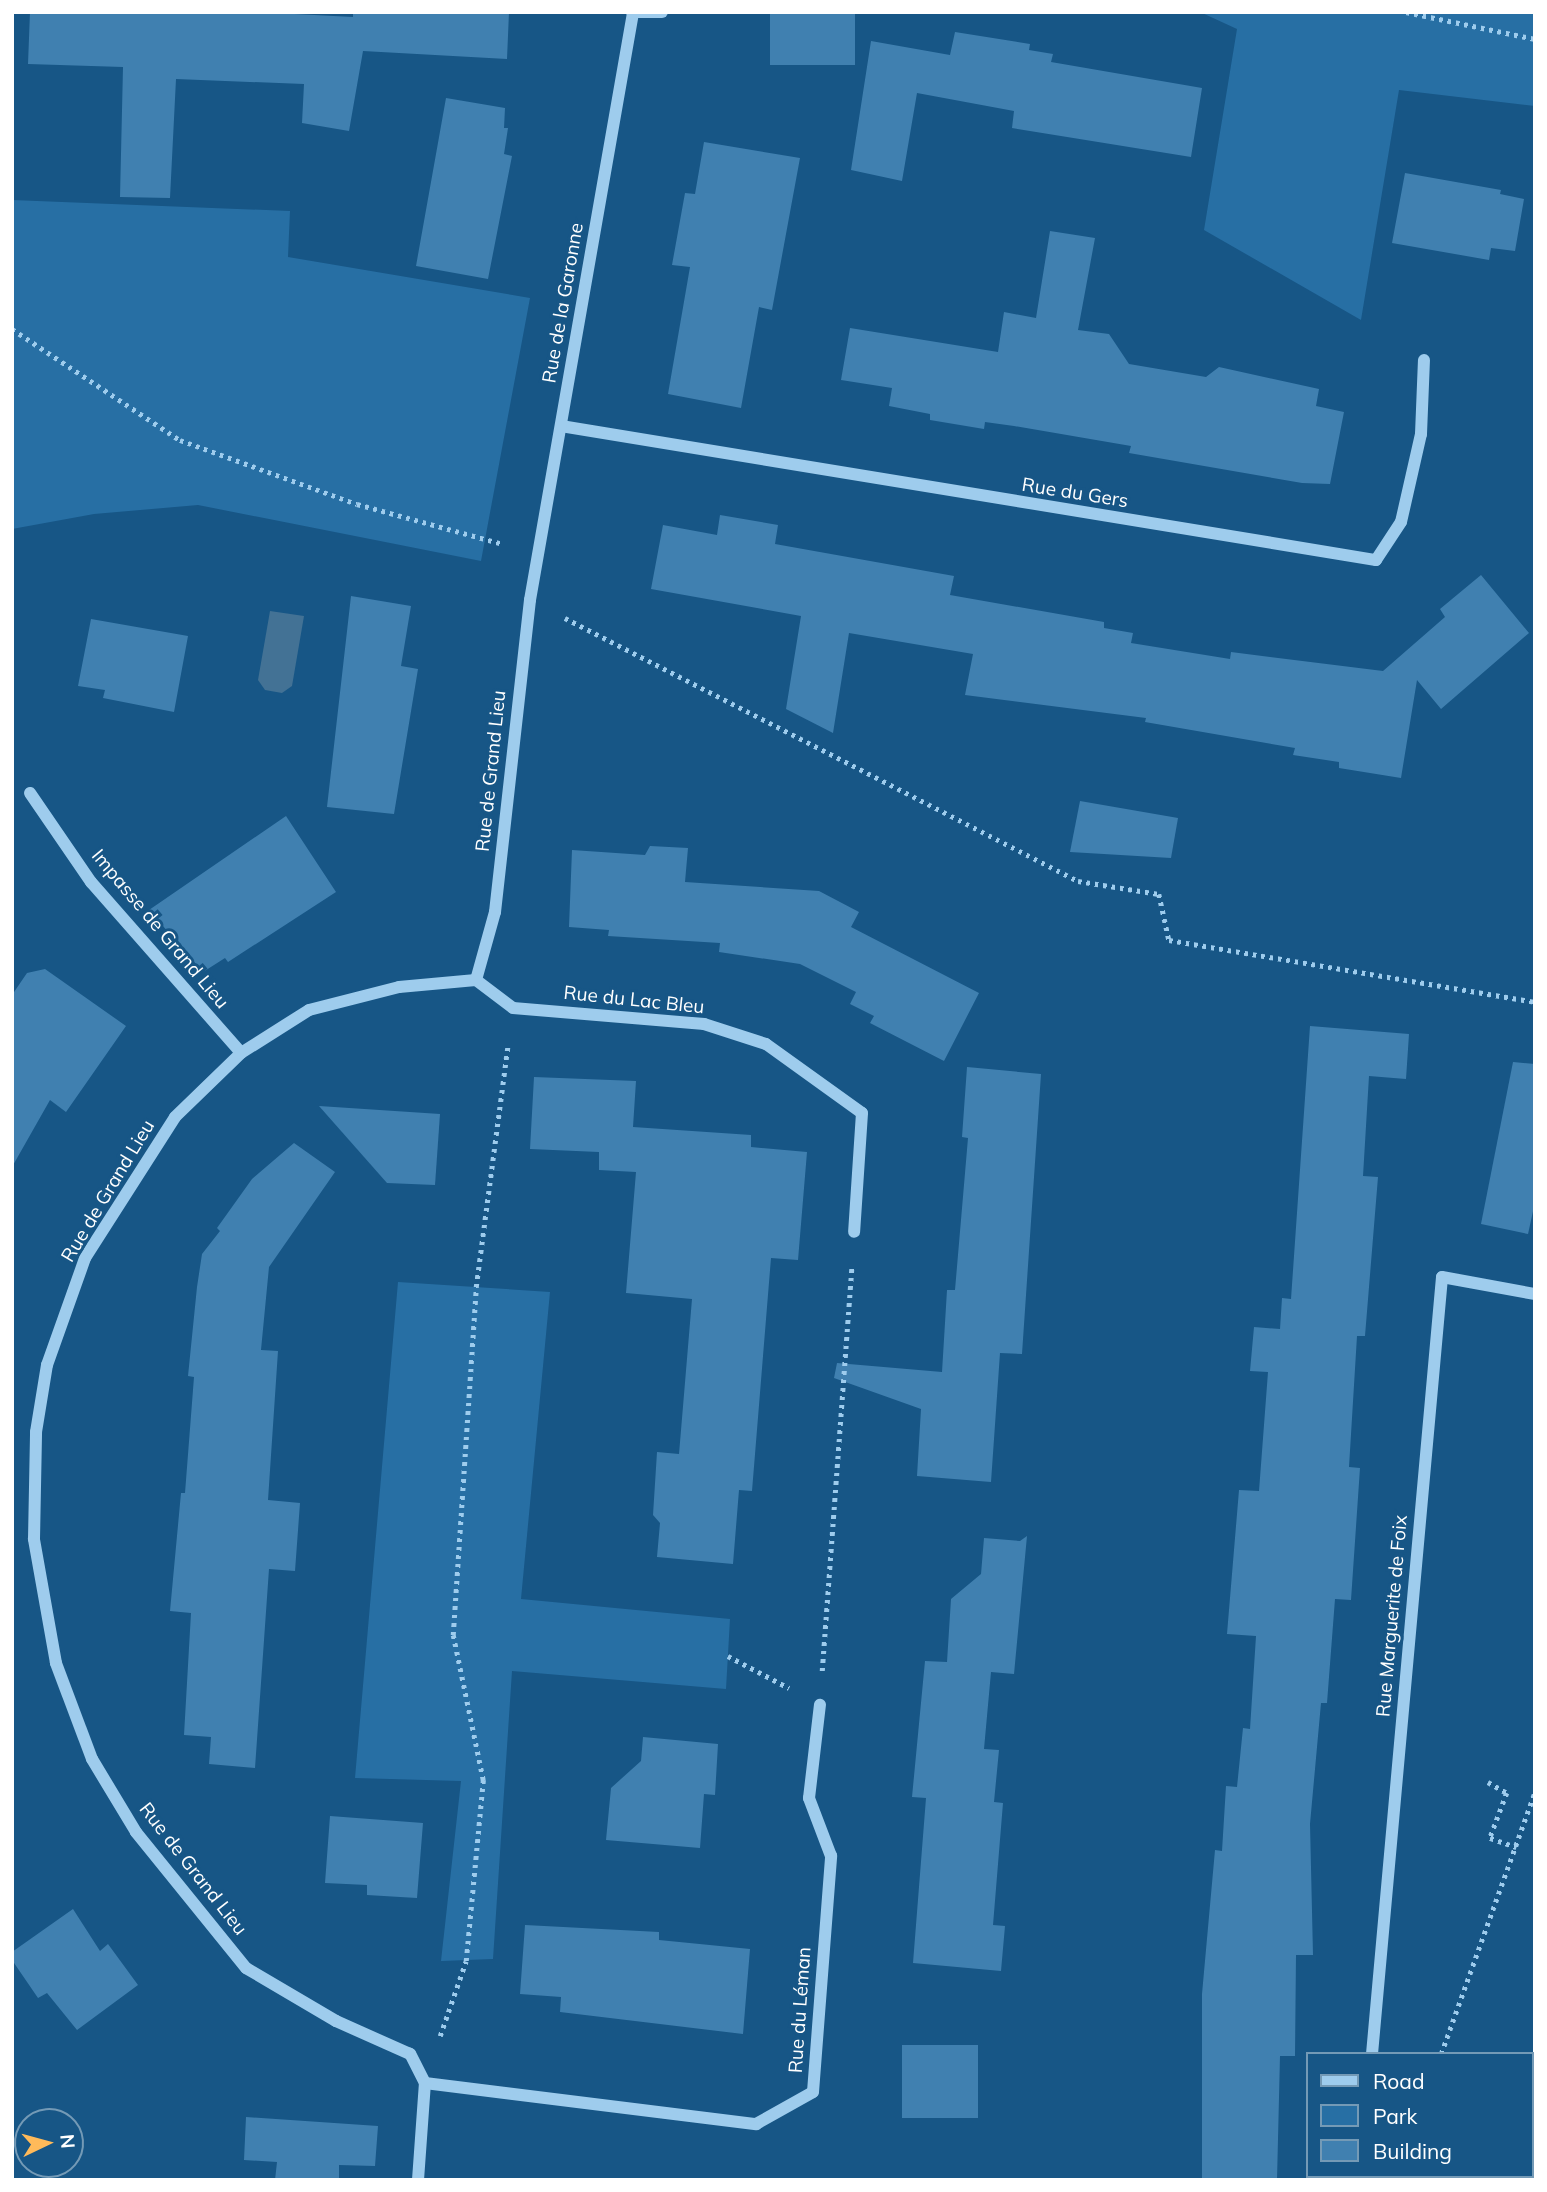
<!DOCTYPE html>
<html>
<head>
<meta charset="utf-8">
<style>
	body { margin:0 }
	#map { position:relative; width:1547px; height:2192px; overflow:hidden; background:#175686; font-family:Mulish,sans-serif }
	div>[style] { position:absolute }
	.green>* { inset:0; background:#276fa4 }
	.water>* { inset:0; background:#437295 }
	.building>* { inset:0; background:#4080b0; transform-origin:0 0 }
	.path>* { height:4.5px; margin-top:-2.25px; transform-origin:0; background:repeating-linear-gradient(90deg,#9ecced 0 3.5px,transparent 0 8.5px) }
	.minor>* { height:12px; margin:-6px; padding:0 6px; transform-origin:6px; border-radius:6px; background:#9ecced }
	span { translate:-50% -50%; white-space:nowrap; text-align:center; line-height:1.15; -webkit-text-stroke:6px #175686; paint-order:stroke }
	.street-label { font-size:19px; color:#fff }
	.frame { position:absolute; inset:0; border:14px solid #fff; pointer-events:none }
	.legend { position:absolute; left:1306px; top:2052px; width:228px; height:126px; box-sizing:border-box; background:#175686; border:2px solid #749ab6; margin:0; padding:9px 12px; list-style:none; font-size:21px; color:#fff }
	.legend li { display:flex; align-items:center; gap:14px; height:35px }
	.legend b { width:35px; border:2px solid #749ab6 }
	.north { position:absolute; left:14px; top:2108px; width:70px; height:70px; box-sizing:border-box; background:#175686; border:2px solid #749ab6; border-radius:50%; rotate:85deg; font-size:19px; font-weight:700; line-height:28px; text-align:center; color:#fff }
	.north::after { content:''; display:block; margin:auto; width:24px; height:32px; background:#ffba5a; clip-path:polygon(50% 0,100% 100%,50% 72%,0 100%) }
</style>
</head>
<body>
<div id="map">
	<div class="green">
		<i style="clip-path:polygon(1200px 12px,1535px 12px,1535px 106px,1399px 90px,1361px 320px,1204px 230px,1237px 29px)"></i>
		<i style="clip-path:polygon(12px 200px,290px 211px,288px 257px,530px 298px,481px 561px,198px 505px,94px 514px,12px 529px)"></i>
		<i style="clip-path:polygon(398px 1282px,550px 1292px,521px 1599px,730px 1619px,726px 1689px,512px 1671px,493px 1959px,441px 1961px,461px 1781px,355px 1778px)"></i>
	</div>
	<div class="water">
		<i style="clip-path:polygon(270px 611px,304px 616px,292px 686px,282px 693px,265px 690px,258px 680px)"></i>
	</div>
	<div class="building">
		<i style="clip-path:polygon(30px 12px,256px 12px,353px 17px,353px 12px,509px 12px,507px 59px,363px 51px,349px 131px,302px 123px,304px 84px,176px 79px,170px 198px,120px 197px,123px 67px,28px 64px)"></i>
		<i style="left:770px;top:12px;width:85px;height:53px"></i>
		<i style="clip-path:polygon(955px 32px,1030px 44px,1029px 50px,1053px 54px,1051px 62px,1202px 88px,1191px 157px,1012px 128px,1014px 111px,917px 93px,902px 181px,851px 170px,871px 41px,950px 55px)"></i>
		<i style="clip-path:polygon(446px 98px,505px 108px,504px 128px,508px 128px,504px 154px,512px 156px,488px 279px,416px 266px)"></i>
		<i style="clip-path:polygon(704px 142px,800px 158px,772px 310px,759px 307px,741px 408px,668px 394px,690px 267px,672px 265px,685px 193px,695px 194px)"></i>
		<i style="clip-path:polygon(1405px 173px,1501px 190px,1500px 194px,1524px 199px,1515px 251px,1491px 248px,1489px 260px,1392px 243px)"></i>
		<i style="clip-path:polygon(1050px 231px,1095px 238px,1078px 330px,1109px 334px,1129px 364px,1206px 377px,1219px 367px,1319px 389px,1316px 406px,1344px 412px,1330px 484px,1302px 483px,1129px 453px,1131px 446px,1014px 426px,985px 422px,984px 429px,930px 420px,930px 414px,889px 406px,892px 388px,841px 380px,850px 328px,998px 352px,1004px 312px,1036px 318px)"></i>
		<i style="clip-path:polygon(720px 515px,778px 525px,775px 544px,954px 576px,950px 595px,1104px 622px,1104px 628px,1133px 633px,1131px 643px,1230px 659px,1231px 652px,1383px 671px,1445px 617px,1440px 609px,1481px 575px,1529px 633px,1441px 709px,1417px 680px,1401px 778px,1339px 768px,1339px 762px,1293px 755px,1295px 748px,1145px 722px,1146px 718px,965px 695px,973px 654px,849px 633px,833px 733px,786px 709px,801px 616px,651px 589px,663px 525px,717px 535px)"></i>
		<i style="clip-path:polygon(351px 596px,411px 606px,401px 666px,418px 669px,394px 814px,327px 807px)"></i>
		<i style="clip-path:polygon(91px 619px,188px 636px,174px 712px,103px 698px,105px 690px,78px 686px)"></i>
		<i style="clip-path:polygon(1080px 801px,1178px 818px,1171px 858px,1070px 852px)"></i>
		<i style="clip-path:polygon(286px 816px,336px 892px,228px 962px,225px 958px,203px 972px,149px 910px)"></i>
		<i style="clip-path:polygon(650px 846px,688px 848px,685px 882px,819px 891px,859px 912px,851px 927px,979px 993px,944px 1061px,870px 1023px,874px 1016px,850px 1004px,856px 992px,800px 964px,719px 952px,720px 943px,608px 936px,609px 930px,569px 927px,572px 850px,645px 855px)"></i>
		<i style="clip-path:polygon(45px 969px,126px 1026px,66px 1112px,50px 1100px,12px 1167px,12px 995px,27px 973px)"></i>
		<i style="clip-path:polygon(1310px 1026px,1409px 1034px,1406px 1079px,1369px 1076px,1363px 1176px,1378px 1177px,1365px 1336px,1357px 1336px,1349px 1467px,1360px 1468px,1351px 1600px,1335px 1599px,1327px 1703px,1321px 1703px,1310px 1824px,1313px 1955px,1296px 1955px,1295px 2056px,1280px 2056px,1277px 2180px,1202px 2180px,1202px 1994px,1215px 1850px,1222px 1851px,1226px 1786px,1237px 1787px,1243px 1728px,1250px 1729px,1256px 1636px,1227px 1634px,1239px 1490px,1259px 1491px,1268px 1372px,1250px 1371px,1254px 1327px,1280px 1329px,1282px 1298px,1291px 1299px)"></i>
		<i style="clip-path:polygon(1513px 1062px,1535px 1064px,1535px 1202px,1528px 1234px,1481px 1224px)"></i>
		<i style="clip-path:polygon(967px 1067px,1041px 1074px,1022px 1354px,1000px 1353px,991px 1482px,917px 1476px,921px 1409px,834px 1378px,837px 1363px,942px 1372px,947px 1290px,955px 1290px,968px 1138px,962px 1137px)"></i>
		<i style="clip-path:polygon(534px 1077px,636px 1081px,633px 1127px,751px 1135px,751px 1147px,807px 1152px,798px 1260px,771px 1258px,752px 1491px,739px 1490px,733px 1564px,657px 1557px,660px 1523px,653px 1515px,657px 1452px,679px 1454px,692px 1299px,626px 1293px,636px 1172px,599px 1170px,599px 1152px,530px 1149px)"></i>
		<i style="clip-path:polygon(319px 1106px,440px 1114px,435px 1185px,387px 1183px)"></i>
		<i style="clip-path:polygon(294px 1143px,335px 1172px,269px 1267px,261px 1350px,278px 1351px,268px 1500px,300px 1503px,295px 1571px,269px 1569px,255px 1768px,209px 1764px,211px 1737px,184px 1735px,191px 1613px,170px 1611px,181px 1493px,185px 1493px,194px 1377px,188px 1376px,197px 1287px,202px 1254px,220px 1231px,217px 1228px,252px 1179px)"></i>
		<i style="clip-path:polygon(1027px 1536px,1014px 1674px,991px 1672px,984px 1749px,999px 1750px,994px 1802px,1003px 1803px,993px 1925px,1005px 1926px,1001px 1971px,913px 1963px,926px 1798px,912px 1797px,925px 1661px,947px 1662px,951px 1599px,981px 1574px,984px 1538px,1020px 1541px)"></i>
		<i style="clip-path:polygon(643px 1737px,718px 1744px,715px 1795px,704px 1794px,700px 1848px,606px 1840px,611px 1788px,641px 1761px)"></i>
		<i style="clip-path:polygon(330px 1816px,423px 1823px,417px 1898px,367px 1895px,367px 1885px,325px 1883px)"></i>
		<i style="clip-path:polygon(73px 1909px,100px 1951px,108px 1944px,138px 1985px,77px 2030px,47px 1993px,38px 1998px,12px 1960px,12px 1952px)"></i>
		<i style="clip-path:polygon(525px 1925px,659px 1932px,659px 1940px,750px 1949px,743px 2034px,560px 2012px,561px 1997px,520px 1994px)"></i>
		<i style="left:902px;top:2045px;width:76px;height:73px"></i>
		<i style="clip-path:polygon(246px 2117px,378px 2126px,375px 2166px,339px 2165px,339px 2180px,275px 2180px,277px 2162px,244px 2160px)"></i>
	</div>
	<div class="path">
		<i style="left:1406px;top:12px;width:132px;rotate:11.8deg"></i>
		<i style="left:12px;top:329px;width:201px;rotate:33.5deg"></i>
		<i style="left:180px;top:440px;width:188px;rotate:19.9deg"></i>
		<i style="left:357px;top:504px;width:151px;rotate:15.3deg"></i>
		<i style="left:565px;top:618px;width:576px;rotate:27.14deg"></i>
		<i style="left:1078px;top:881px;width:82px;rotate:9.1deg"></i>
		<i style="left:1159px;top:894px;width:47px;rotate:77.7deg"></i>
		<i style="left:1169px;top:940px;width:371px;rotate:9.6deg"></i>
		<i style="left:728px;top:1656px;width:69px;rotate:27.7deg"></i>
		<i style="left:822px;top:1671px;width:407px;rotate:-85.8deg"></i>
		<i style="left:1488px;top:1782px;width:22px;rotate:30deg"></i>
		<i style="left:1507px;top:1793px;width:48px;rotate:110.7deg"></i>
		<i style="left:1490px;top:1838px;width:28px;rotate:19deg"></i>
		<i style="left:440px;top:2036px;width:79px;rotate:-70.9deg"></i>
		<i style="left:466px;top:1961px;width:182px;rotate:-84.6deg"></i>
		<i style="left:483px;top:1780px;width:148px;rotate:-101.7deg"></i>
		<i style="left:453px;top:1635px;width:349px;rotate:-86.2deg"></i>
		<i style="left:476px;top:1287px;width:245px;rotate:-82.5deg"></i>
		<i style="left:1441px;top:2054px;width:279px;rotate:-70.3deg"></i>
	</div>
	<div class="minor">
		<i style="left:632px;top:12px;width:30px"></i>
		<i style="left:561px;top:426px;width:826px;rotate:9.34deg"></i>
		<i style="left:1376px;top:560px;width:45px;rotate:-56.7deg"></i>
		<i style="left:1401px;top:522px;width:90px;rotate:-77.2deg"></i>
		<i style="left:1421px;top:434px;width:74px;rotate:-87.7deg"></i>
		<i style="left:30px;top:793px;width:108px;rotate:55.6deg"></i>
		<i style="left:91px;top:882px;width:227px;rotate:48.7deg"></i>
		<i style="left:476px;top:980px;width:46px;rotate:37.1deg"></i>
		<i style="left:513px;top:1008px;width:192px;rotate:4.8deg"></i>
		<i style="left:704px;top:1024px;width:65px;rotate:17.9deg"></i>
		<i style="left:766px;top:1044px;width:118px;rotate:35.7deg"></i>
		<i style="left:862px;top:1113px;width:119px;rotate:93.8deg"></i>
		<i style="left:1372px;top:2054px;width:780px;rotate:-84.85deg"></i>
		<i style="left:1442px;top:1277px;width:95px;rotate:10.4deg"></i>
		<i style="left:425px;top:2083px;width:334px;rotate:7.1deg"></i>
		<i style="left:756px;top:2124px;width:65px;rotate:-29.3deg"></i>
		<i style="left:813px;top:2092px;width:237px;rotate:-85.6deg"></i>
		<i style="left:831px;top:1856px;width:62px;rotate:-110.8deg"></i>
		<i style="left:809px;top:1798px;width:94px;rotate:-83.3deg"></i>
		<i style="left:418px;top:2180px;width:97px;rotate:-85.9deg"></i>
		<i style="left:425px;top:2083px;width:33px;rotate:-117deg"></i>
		<i style="left:410px;top:2054px;width:81px;rotate:-156deg"></i>
		<i style="left:336px;top:2021px;width:104px;rotate:-149.5deg"></i>
		<i style="left:246px;top:1968px;width:175px;rotate:-129deg"></i>
		<i style="left:136px;top:1832px;width:85px;rotate:-121.1deg"></i>
		<i style="left:92px;top:1759px;width:103px;rotate:-110.6deg"></i>
		<i style="left:56px;top:1663px;width:126px;rotate:-100.1deg"></i>
		<i style="left:34px;top:1539px;width:107px;rotate:-88.9deg"></i>
		<i style="left:36px;top:1432px;width:68px;rotate:-80.7deg"></i>
		<i style="left:47px;top:1365px;width:114px;rotate:-70.4deg"></i>
		<i style="left:85px;top:1258px;width:167px;rotate:-57.4deg"></i>
		<i style="left:175px;top:1117px;width:92px;rotate:-44.1deg"></i>
		<i style="left:241px;top:1053px;width:80px;rotate:-32.3deg"></i>
		<i style="left:309px;top:1010px;width:93px;rotate:-14.3deg"></i>
		<i style="left:399px;top:987px;width:77px;rotate:-5.2deg"></i>
		<i style="left:476px;top:980px;width:71px;rotate:-74.4deg"></i>
		<i style="left:495px;top:912px;width:314px;rotate:-83.6deg"></i>
		<i style="left:530px;top:600px;width:596px;rotate:-80.05deg"></i>
		<i style="left:1404px;top:2180px;width:4px;rotate:-90deg"></i>
	</div>
	<div class="street-label">
		<span style="left:563px;top:303px;rotate:-80deg">Rue de la Garonne</span>
		<span style="left:1075px;top:493px;rotate:9deg">Rue du Gers</span>
		<span style="left:491px;top:771px;rotate:-84deg">Rue de Grand Lieu</span>
		<span style="left:160px;top:929px;rotate:50deg">Impasse de Grand Lieu</span>
		<span style="left:634px;top:1000px;rotate:6deg">Rue du Lac Bleu</span>
		<span style="left:108px;top:1191px;rotate:-59deg">Rue de Grand Lieu</span>
		<span style="left:1392px;top:1616px;rotate:-85deg">Rue Marguerite de Foix</span>
		<span style="left:193px;top:1869px;rotate:52deg">Rue de Grand Lieu</span>
		<span style="left:800px;top:2010px;rotate:-86deg">Rue du Léman</span>
	</div>
	<div class="frame"></div>
	<ul class="legend">
	<li><b style="height:9px;background:#9ecced"></b>Road</li>
	<li><b style="height:19px;background:#276fa4"></b>Park</li>
	<li><b style="height:19px;background:#4080b0"></b>Building</li>
	</ul>
	<div class="north">N</div>
</div>
</body>
</html>
